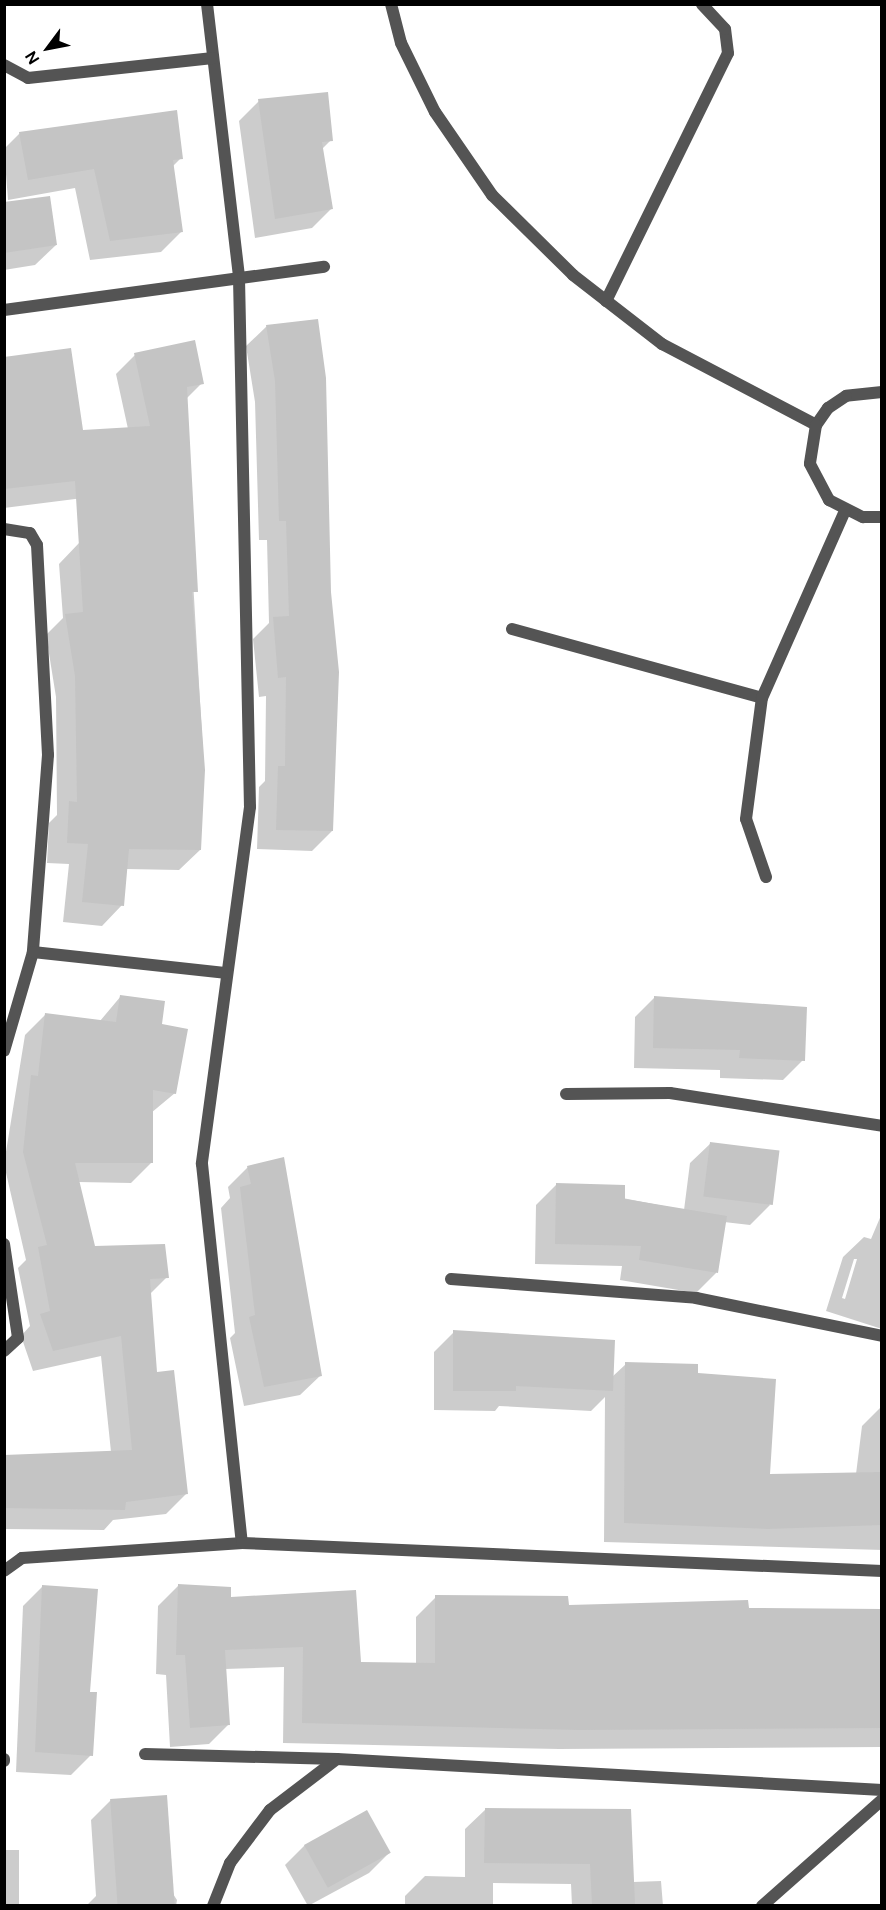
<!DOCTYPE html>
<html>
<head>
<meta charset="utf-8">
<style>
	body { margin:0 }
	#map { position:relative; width:886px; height:1910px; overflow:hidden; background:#fff; font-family:"DM Sans",sans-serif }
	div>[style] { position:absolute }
	.shadow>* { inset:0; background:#0003; transform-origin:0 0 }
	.building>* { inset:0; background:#c4c4c4; transform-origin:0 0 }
	.street>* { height:12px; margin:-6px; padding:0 6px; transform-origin:6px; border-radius:6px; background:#545454 }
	span { translate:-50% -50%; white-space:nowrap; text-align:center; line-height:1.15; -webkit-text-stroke:6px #fff; paint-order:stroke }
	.frame { position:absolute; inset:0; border:6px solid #000; pointer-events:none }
	.north { position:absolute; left:18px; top:18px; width:60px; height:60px; -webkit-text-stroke:4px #fff; paint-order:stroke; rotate:238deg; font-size:16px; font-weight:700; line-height:24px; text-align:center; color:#000 }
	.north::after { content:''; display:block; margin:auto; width:21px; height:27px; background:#000; clip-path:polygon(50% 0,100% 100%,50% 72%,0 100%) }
</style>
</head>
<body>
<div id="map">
	<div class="shadow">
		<i style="clip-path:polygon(259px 101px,331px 140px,322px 149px,332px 208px,312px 228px,255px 238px,239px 121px)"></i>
		<i style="clip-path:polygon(20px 133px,181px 158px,172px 167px,181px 232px,161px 252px,90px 260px,75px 188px,8px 200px,4px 149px)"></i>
		<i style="clip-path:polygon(4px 204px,56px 245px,35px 265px,4px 270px)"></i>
		<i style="clip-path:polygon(317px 320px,332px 831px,312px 851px,257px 849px,259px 787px,265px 781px,266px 696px,259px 697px,253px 639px,269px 623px,267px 540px,259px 540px,255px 402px,246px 346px,267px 326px)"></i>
		<i style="clip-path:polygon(135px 355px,202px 383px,186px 399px,170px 487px,4px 508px,4px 360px,82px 432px,128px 429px,116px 374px)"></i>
		<i style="clip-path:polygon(190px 528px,204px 770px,200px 850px,179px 870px,126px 869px,122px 905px,102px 926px,63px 922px,69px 864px,47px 863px,49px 823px,57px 815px,56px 697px,46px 635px,63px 618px,59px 564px,79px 543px)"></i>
		<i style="clip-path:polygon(121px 996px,160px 1025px,175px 1093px,151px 1113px,151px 1163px,131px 1183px,78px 1182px,93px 1248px,167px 1277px,150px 1294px,156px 1374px,186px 1494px,166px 1514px,113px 1520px,104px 1530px,4px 1529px,4px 1456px,111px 1452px,101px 1356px,33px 1371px,21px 1336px,30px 1326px,18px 1268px,26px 1260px,4px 1164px,25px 1035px,45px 1015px,100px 1021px)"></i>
		<i style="clip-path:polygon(655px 997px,803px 1060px,783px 1080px,720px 1078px,720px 1070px,634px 1068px,635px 1017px)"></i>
		<i style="clip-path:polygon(711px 1143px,770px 1205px,750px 1225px,724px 1222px,716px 1273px,696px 1293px,620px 1280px,622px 1266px,535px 1264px,536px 1205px,556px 1185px,684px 1210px,690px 1163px)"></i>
		<i style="clip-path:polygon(248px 1167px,321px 1375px,300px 1395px,244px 1406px,230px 1338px,235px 1333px,221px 1208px,230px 1198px,228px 1187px)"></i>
		<i style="clip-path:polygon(evenodd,882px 1213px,882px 1329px,826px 1311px,843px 1257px,864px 1237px,871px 1239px,882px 1213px,854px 1259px,857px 1259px,845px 1299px,842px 1298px,854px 1259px)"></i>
		<i style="clip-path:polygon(454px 1332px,612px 1377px,626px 1364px,696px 1375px,769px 1476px,856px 1474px,862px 1426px,882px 1406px,882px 1550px,604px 1542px,605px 1397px,591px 1411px,499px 1406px,495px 1411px,434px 1410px,434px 1352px)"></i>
		<i style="clip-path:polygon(43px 1586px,88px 1693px,91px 1755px,71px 1775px,16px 1772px,23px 1606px)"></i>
		<i style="clip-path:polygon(178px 1586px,229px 1598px,359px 1664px,416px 1665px,416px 1617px,436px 1597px,567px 1607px,882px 1610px,882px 1747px,559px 1749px,283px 1743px,284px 1667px,225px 1669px,229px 1724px,209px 1744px,170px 1747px,166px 1675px,156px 1674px,158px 1606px)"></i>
		<i style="clip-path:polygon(111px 1800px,177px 1900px,176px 1906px,86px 1906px,96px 1896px,91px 1820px)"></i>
		<i style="clip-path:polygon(486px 1809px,633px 1882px,661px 1881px,663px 1906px,572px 1906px,571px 1884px,493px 1883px,493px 1906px,405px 1906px,405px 1896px,425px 1876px,465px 1877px,465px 1829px)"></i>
		<i style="clip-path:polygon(305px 1845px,389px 1853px,369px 1873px,308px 1906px,285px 1865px)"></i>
		<i style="left:4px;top:1850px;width:15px;height:56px"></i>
	</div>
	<div class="building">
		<i style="clip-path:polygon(328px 92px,333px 141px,322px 142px,333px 209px,275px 219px,258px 99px)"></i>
		<i style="clip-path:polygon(177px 110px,183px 159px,173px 160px,183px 232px,110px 241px,94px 169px,28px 180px,19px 132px)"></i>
		<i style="clip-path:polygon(50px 196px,57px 245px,4px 253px,4px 202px)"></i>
		<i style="clip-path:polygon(318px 319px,326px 378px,331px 592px,339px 672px,333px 831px,276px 830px,278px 766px,285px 766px,286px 677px,278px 678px,273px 617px,289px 616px,286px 521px,279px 521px,275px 381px,266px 325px)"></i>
		<i style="clip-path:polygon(195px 340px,204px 384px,187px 387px,198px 592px,192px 592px,205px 770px,201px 850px,129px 849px,124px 906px,82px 902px,88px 844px,67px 843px,69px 801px,77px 802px,75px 676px,65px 614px,83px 612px,75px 481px,4px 489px,4px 357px,71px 348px,83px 430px,150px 426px,134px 353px)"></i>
		<i style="clip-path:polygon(120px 995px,165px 1001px,162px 1024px,188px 1029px,176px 1094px,153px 1090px,153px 1163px,75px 1163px,95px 1246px,165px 1244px,169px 1278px,150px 1279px,157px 1372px,174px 1370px,188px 1494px,126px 1502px,125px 1510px,4px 1508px,4px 1455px,132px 1450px,121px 1336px,53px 1351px,40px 1314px,50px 1311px,38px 1247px,47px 1245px,23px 1152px,31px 1075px,38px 1076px,45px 1013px,116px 1022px)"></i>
		<i style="clip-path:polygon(654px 996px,807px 1007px,805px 1061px,739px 1058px,740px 1050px,653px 1048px)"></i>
		<i style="left:710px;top:1142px;width:70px;height:55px;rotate:7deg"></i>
		<i style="clip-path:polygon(284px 1157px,322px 1376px,264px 1387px,249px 1317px,255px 1315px,240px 1187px,251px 1184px,247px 1166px)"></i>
		<i style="clip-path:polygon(556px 1183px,625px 1185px,625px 1199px,727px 1216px,718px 1273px,639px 1260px,641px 1246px,555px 1244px)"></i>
		<i style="clip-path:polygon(453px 1330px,615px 1340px,613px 1391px,516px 1386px,516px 1391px,453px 1391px)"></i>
		<i style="clip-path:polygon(625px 1362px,698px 1364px,698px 1373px,776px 1379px,770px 1474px,882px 1472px,882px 1525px,767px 1529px,624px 1523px)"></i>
		<i style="clip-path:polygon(178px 1584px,231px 1587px,231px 1597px,356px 1590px,361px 1662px,435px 1663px,435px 1595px,568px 1596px,569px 1605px,748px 1600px,749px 1608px,882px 1609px,882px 1728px,580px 1730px,302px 1723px,303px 1647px,225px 1650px,230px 1725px,190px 1728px,185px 1655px,176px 1655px)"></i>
		<i style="clip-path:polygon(42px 1585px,98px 1589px,90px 1692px,97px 1692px,93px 1756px,35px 1752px)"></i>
		<i style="left:167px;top:1795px;width:110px;height:57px;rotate:86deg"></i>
		<i style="clip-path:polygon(485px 1808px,631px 1809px,635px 1905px,592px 1905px,590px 1864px,484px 1863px)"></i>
		<i style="left:367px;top:1810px;width:49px;height:72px;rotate:61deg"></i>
	</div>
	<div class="street">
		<i style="left:207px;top:4px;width:276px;rotate:83.3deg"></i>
		<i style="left:239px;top:278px;width:529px;rotate:88.81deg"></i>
		<i style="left:250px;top:807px;width:360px;rotate:97.7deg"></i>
		<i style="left:202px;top:1164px;width:381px;rotate:84deg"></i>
		<i style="left:391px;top:4px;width:40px;rotate:75.6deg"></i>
		<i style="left:401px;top:43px;width:77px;rotate:63.8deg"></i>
		<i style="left:435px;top:112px;width:101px;rotate:55.5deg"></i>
		<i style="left:492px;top:195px;width:114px;rotate:44.6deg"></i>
		<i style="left:573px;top:275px;width:113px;rotate:37.8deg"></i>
		<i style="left:662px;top:344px;width:174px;rotate:27.7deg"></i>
		<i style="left:4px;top:65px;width:27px;rotate:28deg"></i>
		<i style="left:28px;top:78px;width:186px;rotate:-6.2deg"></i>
		<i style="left:606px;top:301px;width:276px;rotate:-63.8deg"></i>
		<i style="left:728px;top:53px;width:24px;rotate:-97deg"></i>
		<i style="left:725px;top:29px;width:34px;rotate:-133deg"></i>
		<i style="left:4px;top:310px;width:323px;rotate:-7.7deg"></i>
		<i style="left:882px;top:392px;width:36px;rotate:174deg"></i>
		<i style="left:846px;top:396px;width:22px;rotate:146deg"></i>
		<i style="left:828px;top:408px;width:21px;rotate:125deg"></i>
		<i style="left:816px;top:425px;width:39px;rotate:99deg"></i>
		<i style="left:810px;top:464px;width:41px;rotate:62.2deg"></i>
		<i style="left:829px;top:500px;width:38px;rotate:27deg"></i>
		<i style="left:863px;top:517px;width:19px"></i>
		<i style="left:4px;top:529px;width:26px;rotate:9deg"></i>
		<i style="left:30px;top:533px;width:14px;rotate:60deg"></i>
		<i style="left:37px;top:545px;width:210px;rotate:87deg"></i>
		<i style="left:48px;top:755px;width:198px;rotate:94.4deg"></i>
		<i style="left:33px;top:952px;width:103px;rotate:106.3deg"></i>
		<i style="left:512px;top:629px;width:259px;rotate:15.4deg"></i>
		<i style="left:766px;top:877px;width:61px;rotate:-109deg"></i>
		<i style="left:746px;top:819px;width:122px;rotate:-82.5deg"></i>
		<i style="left:762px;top:698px;width:205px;rotate:-66.1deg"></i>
		<i style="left:33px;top:952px;width:193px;rotate:6.2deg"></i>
		<i style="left:566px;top:1094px;width:104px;rotate:-0.6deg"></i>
		<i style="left:670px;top:1093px;width:215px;rotate:8.8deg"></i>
		<i style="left:4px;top:1244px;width:95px;rotate:81.5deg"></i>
		<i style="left:18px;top:1338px;width:19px;rotate:137deg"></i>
		<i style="left:451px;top:1279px;width:246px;rotate:4.4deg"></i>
		<i style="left:696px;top:1298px;width:190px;rotate:11.5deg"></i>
		<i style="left:4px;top:1571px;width:22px;rotate:-36deg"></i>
		<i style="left:22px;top:1558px;width:221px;rotate:-3.9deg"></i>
		<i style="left:242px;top:1543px;width:641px;rotate:2.51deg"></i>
		<i style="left:145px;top:1754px;width:192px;rotate:1.5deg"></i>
		<i style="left:337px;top:1759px;width:546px;rotate:3.26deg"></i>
		<i style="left:4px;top:1759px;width:2px;rotate:90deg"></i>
		<i style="left:213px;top:1906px;width:46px;rotate:-68.4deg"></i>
		<i style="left:230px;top:1863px;width:66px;rotate:-53deg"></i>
		<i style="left:270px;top:1810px;width:84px;rotate:-37.3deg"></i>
		<i style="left:762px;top:1906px;width:160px;rotate:-41.5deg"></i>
	</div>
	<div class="frame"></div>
	<div class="north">N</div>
</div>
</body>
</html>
